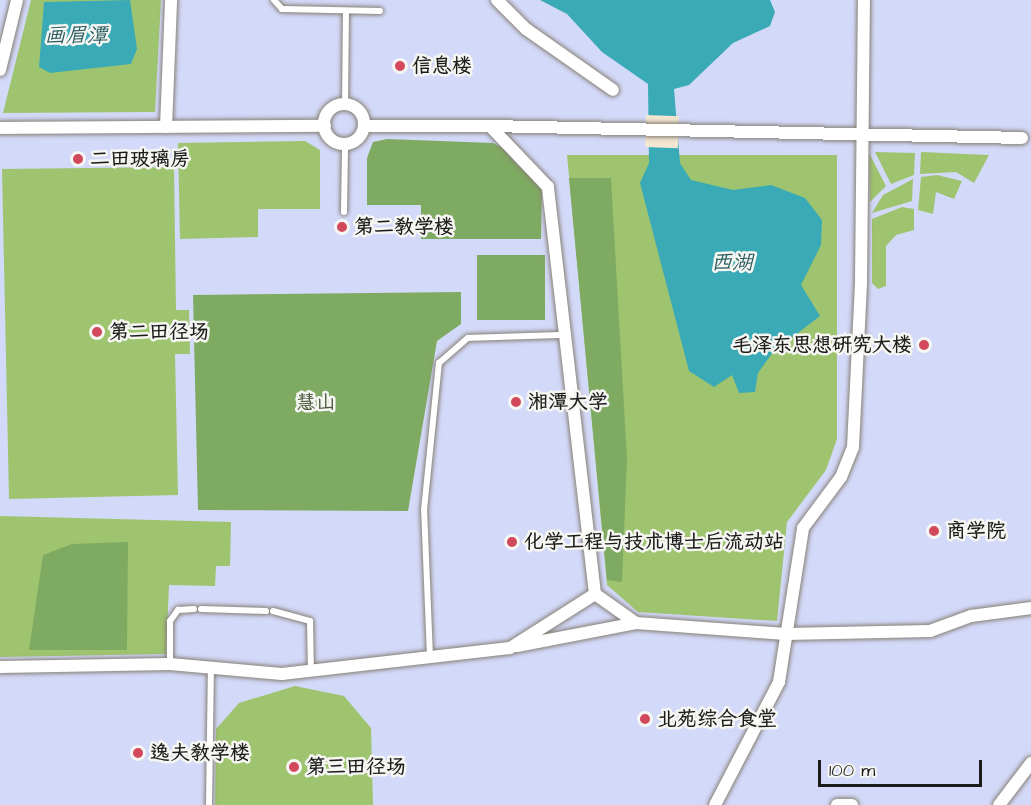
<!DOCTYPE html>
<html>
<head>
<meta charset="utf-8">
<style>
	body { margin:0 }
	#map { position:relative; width:1031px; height:805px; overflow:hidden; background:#f3e6d2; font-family:"Architects Daughter","LXGW WenKai TC",sans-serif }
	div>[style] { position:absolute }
	.built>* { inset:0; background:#d3d9f9; transform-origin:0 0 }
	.green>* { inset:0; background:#9fc46f }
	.forest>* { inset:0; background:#7faa62; transform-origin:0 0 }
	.water>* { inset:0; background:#3aabb6 }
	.pier>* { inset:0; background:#f3e6d2; transform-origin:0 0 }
	.roads { filter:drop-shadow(0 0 2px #888177) drop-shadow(0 0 2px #888177) }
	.lane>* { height:6px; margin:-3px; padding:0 3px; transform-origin:3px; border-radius:3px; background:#fff }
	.street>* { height:12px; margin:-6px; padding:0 6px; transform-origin:6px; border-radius:6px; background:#fff }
	.street>.ring { margin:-6px; padding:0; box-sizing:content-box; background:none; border:12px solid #fff; border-radius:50% }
	.dots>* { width:16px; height:16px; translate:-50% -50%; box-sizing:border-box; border:3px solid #f6f6f2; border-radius:50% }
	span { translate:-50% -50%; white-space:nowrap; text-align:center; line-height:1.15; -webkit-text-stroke:5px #f6f6f2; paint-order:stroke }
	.poi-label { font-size:20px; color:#1c1c1c; font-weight:700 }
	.left { translate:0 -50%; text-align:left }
	.right { translate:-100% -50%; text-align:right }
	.park-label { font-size:20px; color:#4a5739 }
	.water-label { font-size:21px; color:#2a5c61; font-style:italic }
	.scale { position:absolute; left:818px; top:760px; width:164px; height:27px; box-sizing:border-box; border:3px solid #1c1c1c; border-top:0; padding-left:8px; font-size:18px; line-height:21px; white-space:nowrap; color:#1c1c1c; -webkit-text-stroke:4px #f6f6f2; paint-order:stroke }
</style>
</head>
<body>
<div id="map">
	<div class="built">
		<i style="left:0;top:0;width:1031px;height:805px"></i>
	</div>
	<div class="green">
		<i style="clip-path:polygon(31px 0,161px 0,155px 112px,3px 113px)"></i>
		<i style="clip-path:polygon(305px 141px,320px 150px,320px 209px,258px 209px,258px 237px,180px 239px,178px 143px)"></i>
		<i style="clip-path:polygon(875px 152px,915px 153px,914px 175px,891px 184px)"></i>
		<i style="clip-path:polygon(921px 152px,989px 155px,974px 183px,956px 172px,920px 174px)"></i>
		<i style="clip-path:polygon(869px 153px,886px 186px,870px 202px)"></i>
		<i style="clip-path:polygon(567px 155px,837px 155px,837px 439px,826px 470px,787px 522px,777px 621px,638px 612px,607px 585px)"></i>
		<i style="clip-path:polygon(174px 167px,176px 310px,189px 310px,190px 354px,175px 354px,178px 495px,9px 499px,2px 169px)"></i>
		<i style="clip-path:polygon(937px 175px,962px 181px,954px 199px,936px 192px,933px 214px,918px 210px,921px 177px)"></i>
		<i style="clip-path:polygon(913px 179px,912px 201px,872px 213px,883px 195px)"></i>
		<i style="clip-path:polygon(902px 207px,914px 209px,914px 230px,896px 235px,886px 246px,886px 286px,878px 289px,872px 283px,872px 219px)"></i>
		<i style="clip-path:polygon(0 516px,231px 522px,230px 566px,216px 566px,215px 586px,169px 585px,166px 654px,0 657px)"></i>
		<i style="clip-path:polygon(295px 686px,344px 696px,371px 728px,373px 805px,215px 805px,216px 729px,239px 703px)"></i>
	</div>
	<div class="forest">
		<i style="clip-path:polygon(387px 139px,493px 143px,512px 153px,542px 191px,541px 239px,421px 239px,421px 205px,367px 205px,367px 158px,373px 142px)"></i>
		<i style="clip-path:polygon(569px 178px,611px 178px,627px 460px,622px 582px,607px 580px)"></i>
		<i style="left:477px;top:255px;width:68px;height:65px"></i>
		<i style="clip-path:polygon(461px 292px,461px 324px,437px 341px,408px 511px,198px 510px,193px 295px)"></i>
		<i style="clip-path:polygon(128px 542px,127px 650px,29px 650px,43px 555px,72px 544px)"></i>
	</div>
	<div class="water">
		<i style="clip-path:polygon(130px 0,137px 49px,131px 64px,50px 73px,39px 67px,44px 2px)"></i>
		<i style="clip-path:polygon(540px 0,770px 0,775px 12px,770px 26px,733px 43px,689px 85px,674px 89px,680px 163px,691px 180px,733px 190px,771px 185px,805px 198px,822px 220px,821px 245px,801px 285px,820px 316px,773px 352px,758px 373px,755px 392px,739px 393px,732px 375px,714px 387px,689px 371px,640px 183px,649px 163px,648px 84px,602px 52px,567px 14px)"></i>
	</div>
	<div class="pier">
		<i style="left:646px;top:115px;width:33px;height:32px;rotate:2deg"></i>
	</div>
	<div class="roads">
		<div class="lane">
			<i style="left:274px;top:0;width:12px;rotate:48deg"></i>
			<i style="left:282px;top:9px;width:98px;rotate:1.2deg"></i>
			<i style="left:345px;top:105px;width:94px;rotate:-89.4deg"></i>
			<i style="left:344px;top:212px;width:67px;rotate:-89.1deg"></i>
			<i style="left:201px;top:609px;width:65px;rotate:1.8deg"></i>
			<i style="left:273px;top:611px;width:38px;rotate:15deg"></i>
			<i style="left:310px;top:621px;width:50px;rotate:88.9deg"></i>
			<i style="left:430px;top:657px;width:147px;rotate:-92.3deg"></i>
			<i style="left:424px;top:510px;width:148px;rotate:-84.2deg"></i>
			<i style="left:439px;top:363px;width:38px;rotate:-41deg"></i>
			<i style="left:468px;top:338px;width:97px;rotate:-1.8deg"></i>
			<i style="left:170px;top:664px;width:43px;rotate:-90deg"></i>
			<i style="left:170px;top:621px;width:14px;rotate:-54deg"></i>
			<i style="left:178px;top:610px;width:16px;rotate:-4deg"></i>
			<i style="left:209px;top:805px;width:136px;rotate:-89.2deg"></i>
		</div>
		<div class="street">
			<i style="left:497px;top:0;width:41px;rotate:45deg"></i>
			<i style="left:526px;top:29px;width:106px;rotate:35deg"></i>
			<i style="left:0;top:70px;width:72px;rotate:-76.3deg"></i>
			<i class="ring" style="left:324px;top:104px;width:28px;height:28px"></i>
			<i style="left:490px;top:126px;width:532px;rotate:1.29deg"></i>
			<i style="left:166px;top:127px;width:127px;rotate:-87.7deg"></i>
			<i style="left:0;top:128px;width:325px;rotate:-0.4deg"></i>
			<i style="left:595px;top:594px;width:50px;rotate:35.3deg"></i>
			<i style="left:636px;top:623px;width:150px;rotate:4.2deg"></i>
			<i style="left:786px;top:634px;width:144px;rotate:-1.2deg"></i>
			<i style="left:930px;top:631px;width:44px;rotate:-20.1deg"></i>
			<i style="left:971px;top:616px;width:61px;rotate:-7.6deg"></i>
			<i style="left:517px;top:646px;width:121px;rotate:-10.9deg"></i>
			<i style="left:0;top:667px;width:170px;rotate:-1deg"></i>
			<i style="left:170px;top:664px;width:112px;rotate:5.1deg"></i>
			<i style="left:282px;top:674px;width:229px;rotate:-6.5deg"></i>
			<i style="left:510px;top:648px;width:101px;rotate:-32.4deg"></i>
			<i style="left:595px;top:594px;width:410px;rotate:-96.6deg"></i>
			<i style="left:548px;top:187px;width:84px;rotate:-133.6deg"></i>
			<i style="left:490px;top:126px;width:126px;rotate:180deg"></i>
			<i style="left:715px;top:805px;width:139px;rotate:-62.5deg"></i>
			<i style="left:779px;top:682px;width:156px;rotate:-81.1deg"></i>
			<i style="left:803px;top:528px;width:64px;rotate:-53.3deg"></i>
			<i style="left:841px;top:477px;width:32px;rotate:-68deg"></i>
			<i style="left:853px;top:447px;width:166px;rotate:-87.2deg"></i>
			<i style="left:861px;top:281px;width:281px;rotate:-89.4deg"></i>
			<i style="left:837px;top:805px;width:15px"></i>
			<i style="left:999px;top:805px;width:53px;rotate:-52.7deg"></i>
		</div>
	</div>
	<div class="dots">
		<i style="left:400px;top:66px;background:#d1495b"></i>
		<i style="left:78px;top:159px;background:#d1495b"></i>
		<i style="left:342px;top:227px;background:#d1495b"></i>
		<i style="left:97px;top:332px;background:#d1495b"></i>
		<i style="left:924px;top:345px;background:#d1495b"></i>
		<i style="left:516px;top:402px;background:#d1495b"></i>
		<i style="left:934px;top:531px;background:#d1495b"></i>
		<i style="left:512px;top:542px;background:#d1495b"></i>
		<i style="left:645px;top:719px;background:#d1495b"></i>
		<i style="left:138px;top:753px;background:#d1495b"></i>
		<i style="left:294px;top:767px;background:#d1495b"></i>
	</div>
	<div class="poi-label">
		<span class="left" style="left:412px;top:66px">信息楼</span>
		<span class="left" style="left:90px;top:159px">二田玻璃房</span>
		<span class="left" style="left:354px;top:227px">第二教学楼</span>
		<span class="left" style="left:109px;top:332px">第二田径场</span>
		<span class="right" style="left:912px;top:345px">毛泽东思想研究大楼</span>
		<span class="left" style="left:528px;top:402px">湘潭大学</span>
		<span class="left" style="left:946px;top:531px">商学院</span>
		<span class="left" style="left:524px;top:542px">化学工程与技术博士后流动站</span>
		<span class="left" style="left:657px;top:719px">北苑综合食堂</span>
		<span class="left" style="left:150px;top:753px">逸夫教学楼</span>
		<span class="left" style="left:306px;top:767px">第三田径场</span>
	</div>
	<div class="park-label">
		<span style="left:316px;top:403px">慧山</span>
	</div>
	<div class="water-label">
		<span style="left:76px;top:36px">画眉潭</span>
		<span style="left:732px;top:263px">西湖</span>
	</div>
	<div class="scale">100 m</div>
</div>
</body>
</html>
